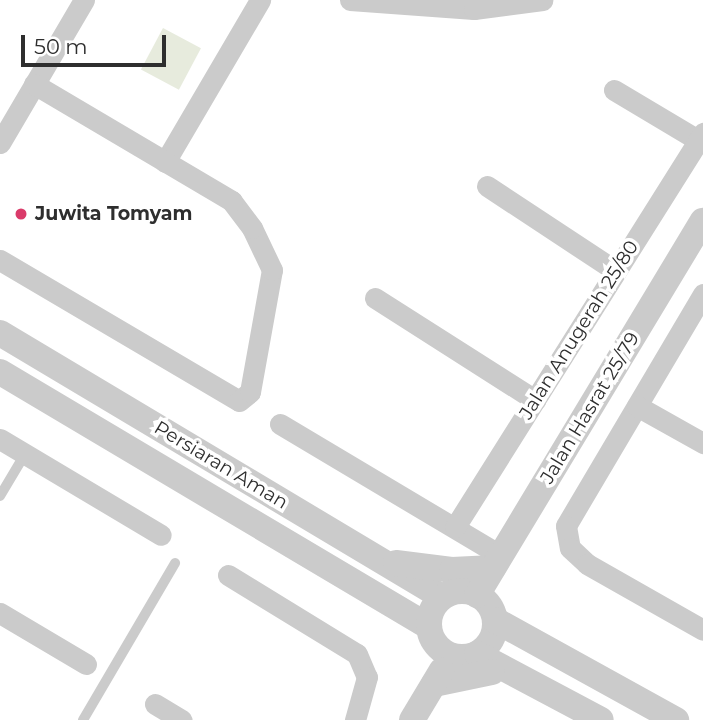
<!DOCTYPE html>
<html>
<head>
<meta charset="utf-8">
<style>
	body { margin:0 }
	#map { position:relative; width:703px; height:720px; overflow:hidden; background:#fff; font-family:Montserrat,sans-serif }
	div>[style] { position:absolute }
	.green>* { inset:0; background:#e7ebdd; transform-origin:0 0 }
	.service>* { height:10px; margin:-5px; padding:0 5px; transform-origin:5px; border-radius:5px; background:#cbcbcb }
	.minor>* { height:21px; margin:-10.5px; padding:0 10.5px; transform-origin:10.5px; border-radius:10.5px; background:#cbcbcb }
	.tertiary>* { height:26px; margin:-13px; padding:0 13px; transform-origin:13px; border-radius:13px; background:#cbcbcb }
	.tertiary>.ring { margin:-13px; padding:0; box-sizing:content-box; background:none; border:26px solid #cbcbcb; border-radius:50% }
	.dots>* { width:19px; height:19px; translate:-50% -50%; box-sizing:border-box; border:4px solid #fff; border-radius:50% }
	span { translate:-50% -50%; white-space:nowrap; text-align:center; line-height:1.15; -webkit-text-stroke:7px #fff; paint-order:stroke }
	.poi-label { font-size:19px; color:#2e2e2e; font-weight:700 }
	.left { translate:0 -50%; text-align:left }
	.street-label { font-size:19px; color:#2e2e2e }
	.scale { position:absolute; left:21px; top:35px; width:145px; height:32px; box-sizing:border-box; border:4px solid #2e2e2e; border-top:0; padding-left:9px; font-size:21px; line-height:24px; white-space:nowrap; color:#2e2e2e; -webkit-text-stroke:5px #fff; paint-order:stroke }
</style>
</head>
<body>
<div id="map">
	<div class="green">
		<i style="left:163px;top:28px;width:43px;height:47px;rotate:28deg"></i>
	</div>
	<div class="service">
		<i style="left:0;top:496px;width:49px;rotate:-59.2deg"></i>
		<i style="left:83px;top:720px;width:182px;rotate:-59.6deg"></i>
	</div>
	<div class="minor">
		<i style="left:350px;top:0;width:124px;rotate:4.2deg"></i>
		<i style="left:474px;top:9px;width:69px;rotate:-7.5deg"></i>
		<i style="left:614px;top:90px;width:98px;rotate:30.8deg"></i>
		<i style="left:0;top:143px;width:166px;rotate:-59.6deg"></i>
		<i style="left:165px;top:162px;width:188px;rotate:-59.6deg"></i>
		<i style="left:487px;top:186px;width:154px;rotate:33.4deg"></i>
		<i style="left:0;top:260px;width:277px;rotate:30.5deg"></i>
		<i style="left:239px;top:401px;width:14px;rotate:-39deg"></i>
		<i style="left:250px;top:392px;width:124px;rotate:-79.8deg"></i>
		<i style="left:272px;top:270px;width:47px;rotate:-115.5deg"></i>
		<i style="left:252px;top:228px;width:34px;rotate:-127deg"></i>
		<i style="left:232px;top:201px;width:230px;rotate:-149.4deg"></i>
		<i style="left:703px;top:294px;width:269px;rotate:120.6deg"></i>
		<i style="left:566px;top:526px;width:22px;rotate:80deg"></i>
		<i style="left:570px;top:548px;width:23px;rotate:43deg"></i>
		<i style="left:587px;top:564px;width:133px;rotate:29.6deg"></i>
		<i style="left:375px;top:298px;width:190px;rotate:32.5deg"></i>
		<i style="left:637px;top:406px;width:76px;rotate:29.3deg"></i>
		<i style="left:280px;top:424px;width:256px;rotate:30.8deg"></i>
		<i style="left:0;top:439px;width:187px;rotate:30.8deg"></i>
		<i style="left:455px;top:527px;width:466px;rotate:-57.8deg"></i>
		<i style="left:228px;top:575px;width:151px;rotate:31.5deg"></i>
		<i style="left:357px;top:654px;width:25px;rotate:67deg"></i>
		<i style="left:367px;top:677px;width:45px;rotate:105.6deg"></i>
		<i style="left:0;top:613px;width:100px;rotate:30.7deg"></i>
		<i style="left:155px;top:704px;width:31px;rotate:31deg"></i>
	</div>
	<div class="tertiary">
		<i style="left:0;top:333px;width:515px;rotate:30.85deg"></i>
		<i style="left:0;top:372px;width:499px;rotate:30.7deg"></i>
		<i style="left:396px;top:563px;width:56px;rotate:7.1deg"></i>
		<i style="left:452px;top:570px;width:41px;rotate:-2.8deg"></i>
		<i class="ring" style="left:429px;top:591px;width:40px;height:40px"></i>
		<i style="left:477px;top:595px;width:437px;rotate:-58.9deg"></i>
		<i style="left:495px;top:620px;width:207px;rotate:28.9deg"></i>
		<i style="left:477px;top:654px;width:140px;rotate:28deg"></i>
		<i style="left:434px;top:684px;width:59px;rotate:-11.7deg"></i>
		<i style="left:412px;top:720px;width:58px;rotate:-59deg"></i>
	</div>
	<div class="dots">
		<i style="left:21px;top:214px;background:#da3b6a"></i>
	</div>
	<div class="poi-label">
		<span class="left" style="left:35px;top:214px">Juwita Tomyam</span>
	</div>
	<div class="street-label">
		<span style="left:579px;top:330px;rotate:-58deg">Jalan Anugerah 25/80</span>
		<span style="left:590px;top:408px;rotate:-59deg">Jalan Hasrat 25/79</span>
		<span style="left:221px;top:465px;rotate:31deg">Persiaran Aman</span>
	</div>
	<div class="scale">50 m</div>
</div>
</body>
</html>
